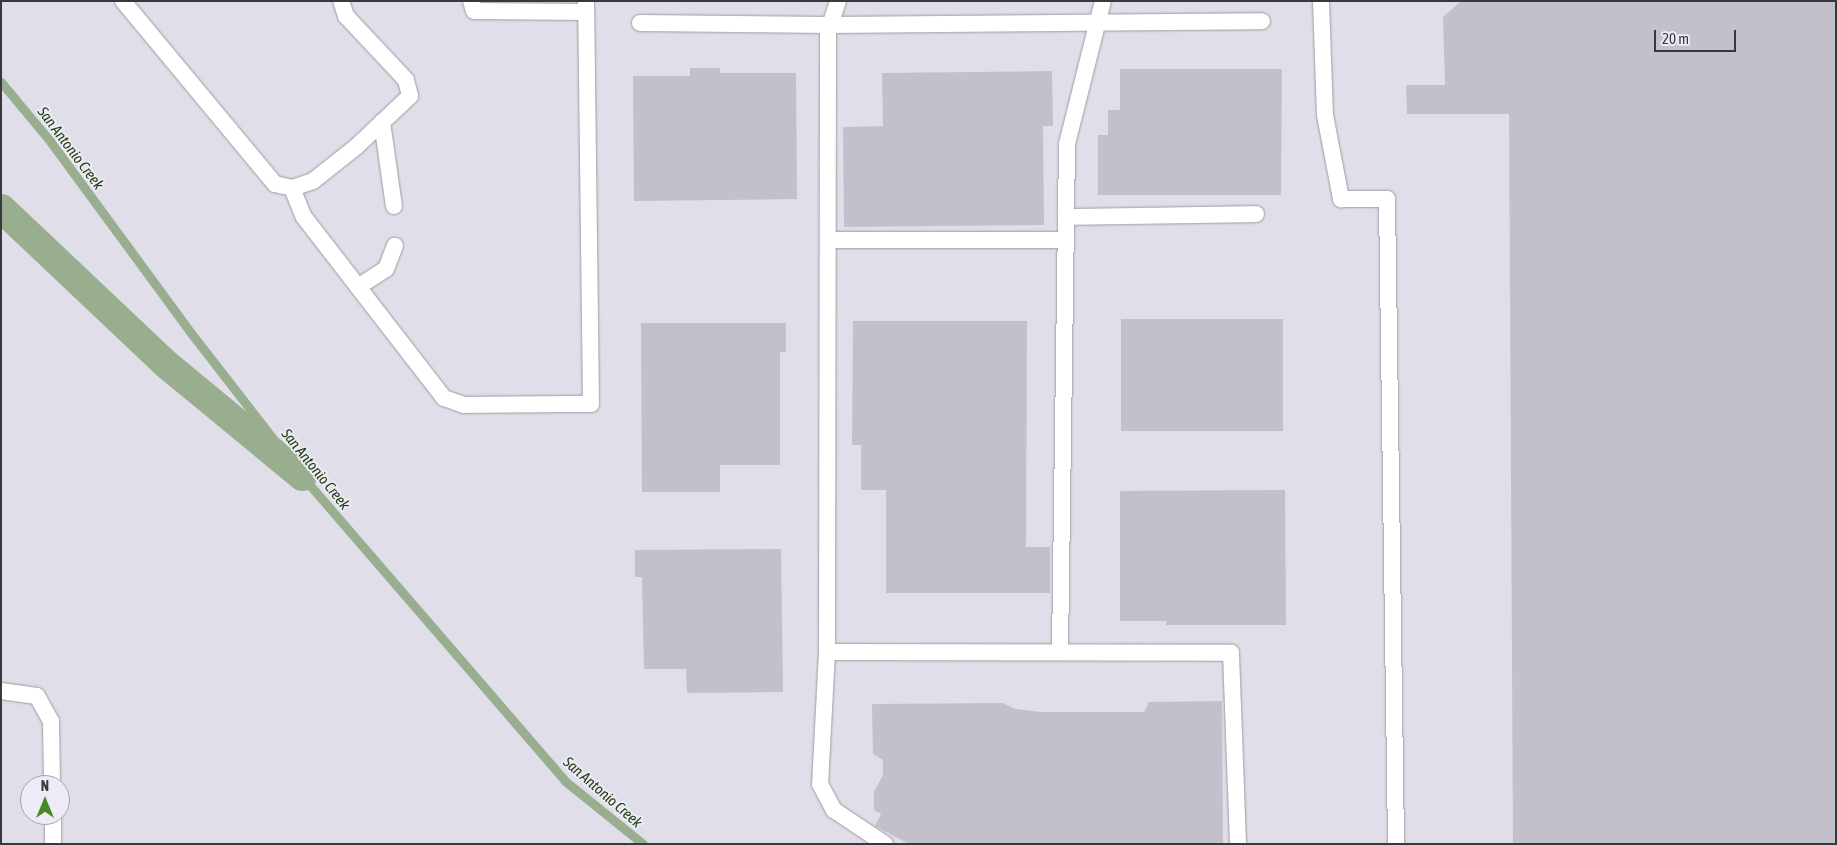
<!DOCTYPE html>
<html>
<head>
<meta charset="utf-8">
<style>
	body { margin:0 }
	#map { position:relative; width:1837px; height:845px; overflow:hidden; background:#e0dee8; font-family:"Asap Condensed",sans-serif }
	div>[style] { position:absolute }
	.stream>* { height:9px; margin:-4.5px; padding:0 4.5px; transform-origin:4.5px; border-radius:4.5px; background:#98ae8f }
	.canal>* { height:29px; margin:-14.5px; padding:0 14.5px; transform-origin:14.5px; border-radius:14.5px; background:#98ae8f }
	.building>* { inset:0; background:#c2c1cb; transform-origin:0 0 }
	.roads { filter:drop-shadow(0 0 1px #9d9ba5) drop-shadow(0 0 1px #9d9ba5) }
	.lane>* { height:16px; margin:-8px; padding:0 8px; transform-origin:8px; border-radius:8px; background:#fff }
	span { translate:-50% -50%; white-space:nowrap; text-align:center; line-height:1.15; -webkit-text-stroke:4px #edebf5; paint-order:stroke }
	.water-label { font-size:15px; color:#1d3b0d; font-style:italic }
	.frame { position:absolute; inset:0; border:2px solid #39383c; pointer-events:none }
	.north { position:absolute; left:20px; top:775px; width:50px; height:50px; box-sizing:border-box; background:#edebf5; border:1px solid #a5a3ab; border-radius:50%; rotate:0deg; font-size:14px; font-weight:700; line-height:20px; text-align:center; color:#39383c }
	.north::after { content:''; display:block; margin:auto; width:18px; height:22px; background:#488728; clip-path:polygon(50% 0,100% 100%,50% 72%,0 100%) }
	.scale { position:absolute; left:1654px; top:30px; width:82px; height:22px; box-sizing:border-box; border:2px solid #39383c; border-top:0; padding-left:6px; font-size:15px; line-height:18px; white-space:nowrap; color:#39383c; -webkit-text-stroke:4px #edebf5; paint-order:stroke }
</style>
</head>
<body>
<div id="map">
	<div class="stream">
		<i style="left:1px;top:82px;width:77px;rotate:50.3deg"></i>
		<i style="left:50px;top:141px;width:238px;rotate:53.7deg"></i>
		<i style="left:191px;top:333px;width:181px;rotate:52.2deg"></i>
		<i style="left:302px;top:476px;width:403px;rotate:49.2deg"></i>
		<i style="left:565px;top:781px;width:100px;rotate:38.9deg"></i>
	</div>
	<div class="canal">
		<i style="left:1px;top:208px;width:227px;rotate:43.4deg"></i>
		<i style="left:166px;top:364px;width:176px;rotate:39.5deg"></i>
	</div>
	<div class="building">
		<i style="clip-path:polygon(1461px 1px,1836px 1px,1836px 844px,1513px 844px,1509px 114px,1407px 114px,1406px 85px,1445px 85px,1443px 17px)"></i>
		<i style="clip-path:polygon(690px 68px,720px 68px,720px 73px,796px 73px,797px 199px,634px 201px,633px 76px,690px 76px)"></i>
		<i style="clip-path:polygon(1120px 69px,1282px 69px,1281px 195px,1098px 195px,1098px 135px,1108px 135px,1108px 110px,1120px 110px)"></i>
		<i style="clip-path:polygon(1052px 71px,1053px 126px,1043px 126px,1044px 225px,844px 227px,843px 127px,883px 126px,882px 73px)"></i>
		<i style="left:1121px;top:319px;width:162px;height:112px"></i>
		<i style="clip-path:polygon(853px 321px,1027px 321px,1026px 547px,1050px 547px,1050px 593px,886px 593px,886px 490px,861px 490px,861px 445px,852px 445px)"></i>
		<i style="clip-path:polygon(641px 323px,786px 323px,786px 352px,780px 352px,780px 465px,720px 465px,720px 492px,642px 492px)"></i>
		<i style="clip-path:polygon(1285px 490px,1286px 625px,1166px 625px,1166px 621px,1120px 621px,1120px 491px)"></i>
		<i style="clip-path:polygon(781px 549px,783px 692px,687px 693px,686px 669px,644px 669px,642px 577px,635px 577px,635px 550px)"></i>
		<i style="clip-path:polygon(1222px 701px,1223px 844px,909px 844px,875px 826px,881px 814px,874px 810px,874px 792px,883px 775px,883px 760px,873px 754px,872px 704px,1003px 703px,1015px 709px,1041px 712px,1144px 712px,1149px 702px)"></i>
	</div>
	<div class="roads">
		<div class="lane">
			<i style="left:123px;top:1px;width:238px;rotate:50.3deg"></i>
			<i style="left:275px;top:184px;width:17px;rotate:13deg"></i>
			<i style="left:292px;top:188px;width:22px;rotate:-18deg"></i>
			<i style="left:313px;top:181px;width:56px;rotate:-38.5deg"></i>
			<i style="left:357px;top:146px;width:73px;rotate:-43.3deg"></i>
			<i style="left:410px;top:96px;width:16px;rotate:-104deg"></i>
			<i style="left:406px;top:80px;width:88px;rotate:-133.2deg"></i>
			<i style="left:346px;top:16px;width:16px;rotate:-108deg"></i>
			<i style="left:471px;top:1px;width:10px;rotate:73deg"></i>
			<i style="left:474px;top:11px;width:112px;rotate:0.5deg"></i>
			<i style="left:586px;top:12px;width:11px;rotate:-90deg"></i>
			<i style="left:838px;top:1px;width:32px;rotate:108deg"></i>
			<i style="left:828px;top:31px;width:621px;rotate:90.09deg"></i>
			<i style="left:827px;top:652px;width:132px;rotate:93deg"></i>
			<i style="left:820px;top:784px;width:30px;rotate:62deg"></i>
			<i style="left:834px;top:810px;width:61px;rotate:33.7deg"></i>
			<i style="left:1321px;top:1px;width:114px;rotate:88deg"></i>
			<i style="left:1325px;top:115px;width:86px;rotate:79.2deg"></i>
			<i style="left:1341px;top:199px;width:46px"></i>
			<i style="left:1387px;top:199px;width:645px;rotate:89.2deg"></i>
			<i style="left:640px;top:23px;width:190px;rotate:0.6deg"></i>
			<i style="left:830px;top:25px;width:432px;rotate:-0.5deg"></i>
			<i style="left:382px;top:122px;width:85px;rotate:81.9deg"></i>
			<i style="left:292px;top:188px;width:31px;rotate:68deg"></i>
			<i style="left:304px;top:217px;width:229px;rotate:52.3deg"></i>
			<i style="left:444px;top:398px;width:21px;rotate:19deg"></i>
			<i style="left:464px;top:405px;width:127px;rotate:-0.5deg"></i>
			<i style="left:591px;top:404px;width:392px;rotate:-90.7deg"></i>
			<i style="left:1066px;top:217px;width:190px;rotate:-0.9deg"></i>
			<i style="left:828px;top:240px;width:238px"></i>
			<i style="left:358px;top:287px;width:33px;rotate:-33deg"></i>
			<i style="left:386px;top:269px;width:25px;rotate:-69deg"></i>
			<i style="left:827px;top:652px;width:404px;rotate:0.1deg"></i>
			<i style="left:1231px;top:653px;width:191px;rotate:87.9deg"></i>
			<i style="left:1060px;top:652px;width:508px;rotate:-89.21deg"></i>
			<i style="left:1067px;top:144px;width:147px;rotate:-75.9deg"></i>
			<i style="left:1px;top:691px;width:36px;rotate:8deg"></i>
			<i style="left:37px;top:696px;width:29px;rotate:61deg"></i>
			<i style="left:51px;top:721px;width:64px;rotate:89.1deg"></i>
			<i style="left:53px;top:815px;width:29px;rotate:90deg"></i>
		</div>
	</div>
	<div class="water-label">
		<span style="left:71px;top:148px;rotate:53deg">San Antonio Creek</span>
		<span style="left:316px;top:469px;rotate:51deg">San Antonio Creek</span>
		<span style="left:603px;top:792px;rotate:41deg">San Antonio Creek</span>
	</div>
	<div class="frame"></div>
	<div class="north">N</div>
	<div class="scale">20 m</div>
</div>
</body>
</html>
